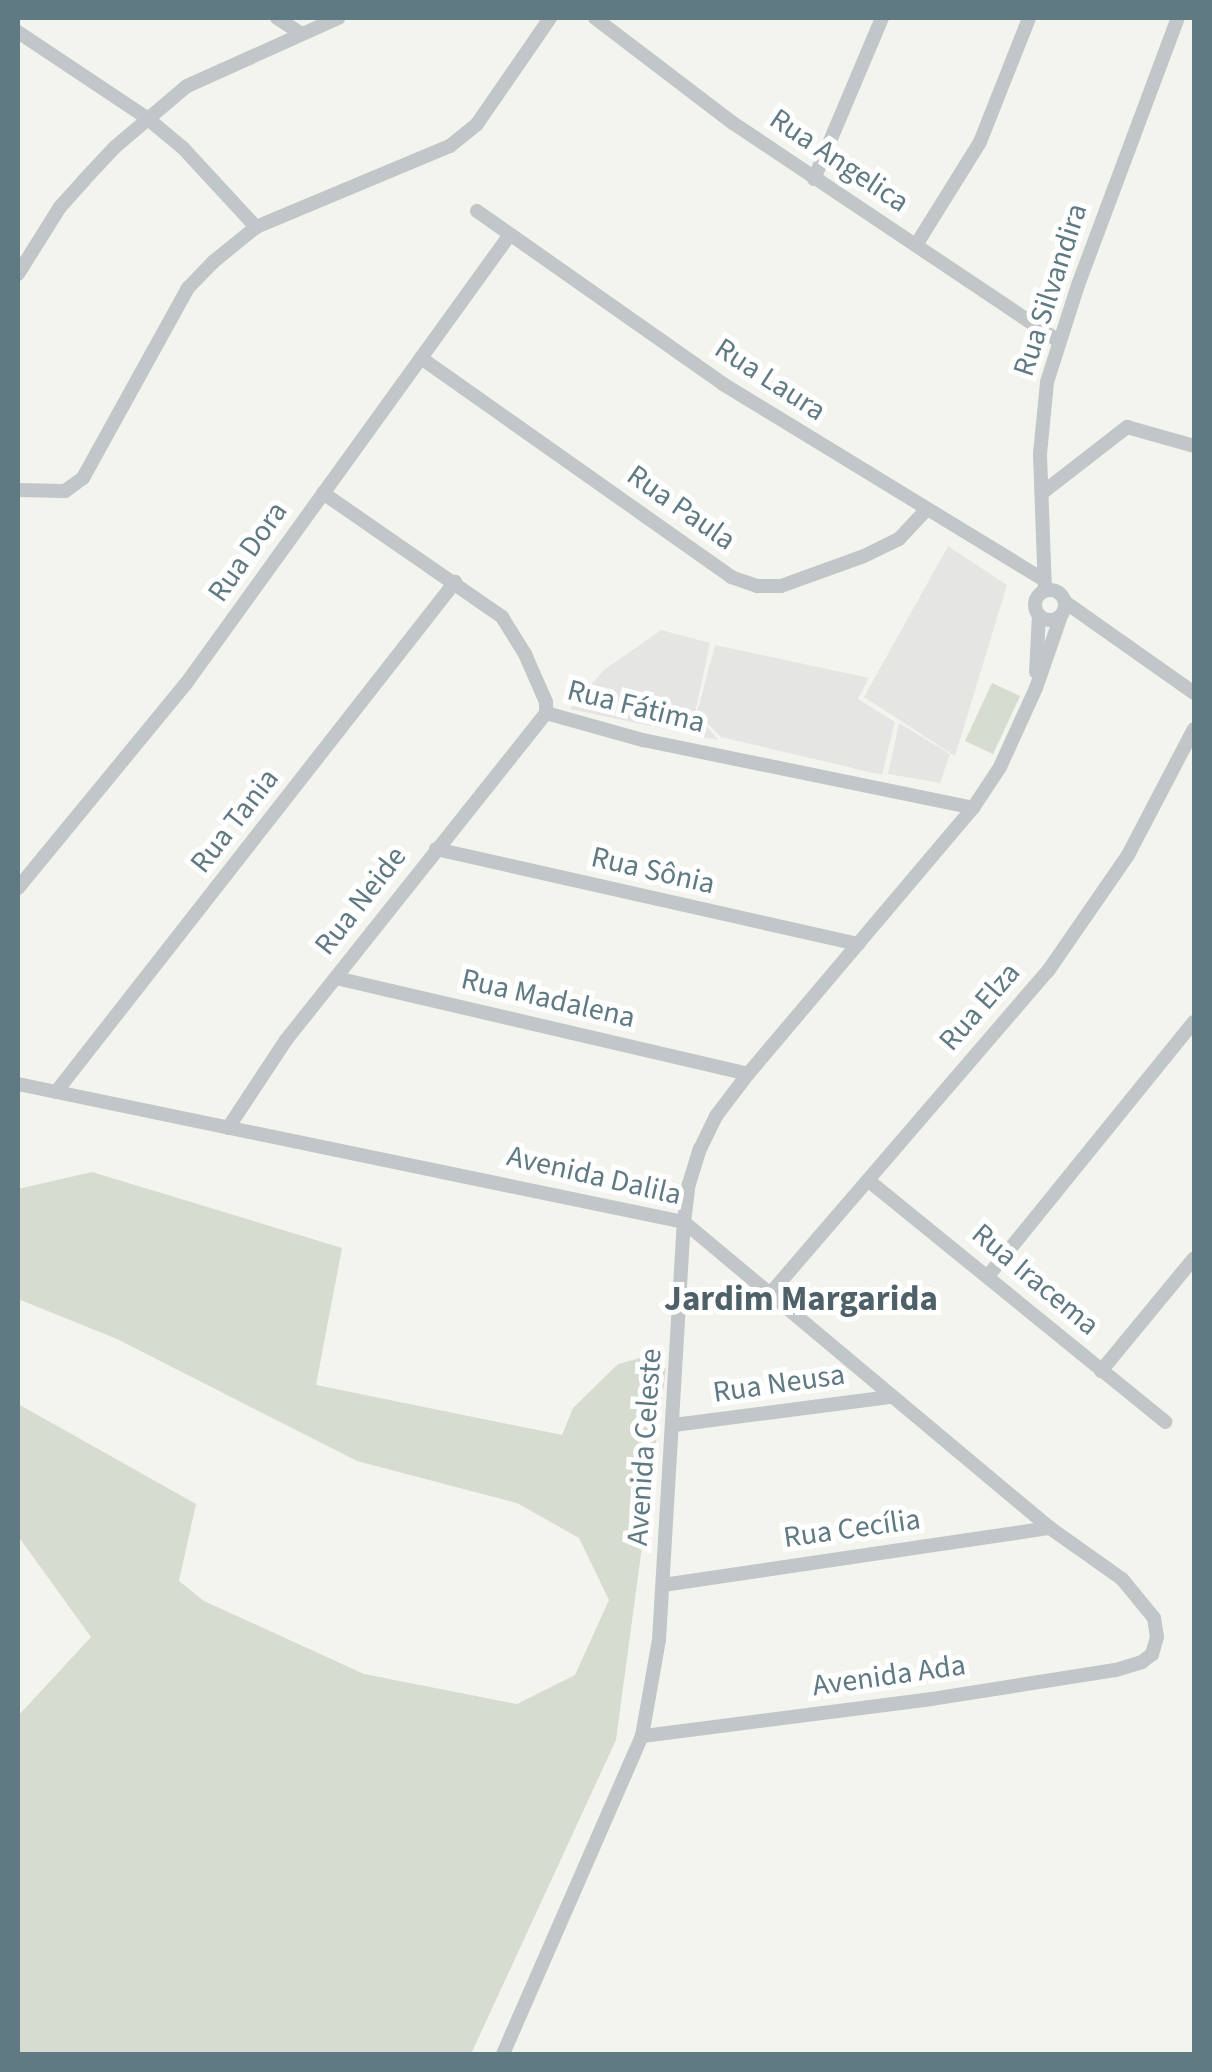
<!DOCTYPE html>
<html>
<head>
<meta charset="utf-8">
<style>
	body { margin:0 }
	#map { position:relative; width:1212px; height:2072px; overflow:hidden; background:#f4f4ef; font-family:"Source Sans 3",sans-serif }
	div>[style] { position:absolute }
	.built>* { inset:0; background:#e5e5e3 }
	.green>* { inset:0; background:#d6dcd0; transform-origin:0 0 }
	.minor>* { height:14px; margin:-7px; padding:0 7px; transform-origin:7px; border-radius:7px; background:#c1c6c9 }
	.minor>.ring { margin:-7px; padding:0; box-sizing:content-box; background:none; border:14px solid #c1c6c9; border-radius:50% }
	span { translate:-50% -50%; white-space:nowrap; text-align:center; line-height:1.15; -webkit-text-stroke:10px #fff; paint-order:stroke }
	.street-label { font-size:30px; color:#607a84 }
	.quarter-label { font-size:35px; color:#4f6168; font-weight:700 }
	.frame { position:absolute; inset:0; border:20px solid #607a84; pointer-events:none }
</style>
</head>
<body>
<div id="map">
	<div class="built">
		<i style="clip-path:polygon(948px 546px,1007px 585px,955px 756px,864px 697px)"></i>
		<i style="clip-path:polygon(661px 630px,710px 643px,695px 713px,718px 740px,570px 709px,604px 670px)"></i>
		<i style="clip-path:polygon(715px 645px,869px 678px,858px 699px,895px 722px,882px 775px,721px 737px,697px 713px)"></i>
		<i style="clip-path:polygon(899px 723px,950px 754px,940px 783px,888px 774px)"></i>
	</div>
	<div class="green">
		<i style="left:992px;top:683px;width:31px;height:64px;rotate:25deg"></i>
		<i style="clip-path:polygon(92px 1172px,342px 1248px,316px 1385px,562px 1435px,573px 1408px,618px 1364px,640px 1358px,666px 1368px,616px 1740px,471px 2054px,18px 2054px,18px 1716px,91px 1637px,18px 1536px,18px 1404px,196px 1504px,179px 1581px,204px 1601px,364px 1674px,517px 1704px,575px 1675px,609px 1600px,579px 1538px,517px 1503px,357px 1461px,117px 1339px,18px 1299px,18px 1189px)"></i>
	</div>
	<div class="minor">
		<i style="left:277px;top:18px;width:27px;rotate:33deg"></i>
		<i style="left:595px;top:18px;width:173px;rotate:37.3deg"></i>
		<i style="left:733px;top:123px;width:392px;rotate:33.8deg"></i>
		<i style="left:18px;top:32px;width:155px;rotate:33.7deg"></i>
		<i style="left:147px;top:118px;width:47px;rotate:39.8deg"></i>
		<i style="left:183px;top:148px;width:108px;rotate:47.3deg"></i>
		<i style="left:814px;top:179px;width:175px;rotate:-67.1deg"></i>
		<i style="left:477px;top:211px;width:301px;rotate:35.1deg"></i>
		<i style="left:723px;top:384px;width:376px;rotate:31.4deg"></i>
		<i style="left:916px;top:245px;width:121px;rotate:-58.1deg"></i>
		<i style="left:980px;top:142px;width:133px;rotate:-68.4deg"></i>
		<i style="left:18px;top:274px;width:79px;rotate:-57.9deg"></i>
		<i style="left:60px;top:207px;width:36px;rotate:-48deg"></i>
		<i style="left:84px;top:180px;width:45px;rotate:-46.8deg"></i>
		<i style="left:115px;top:147px;width:94px;rotate:-40.3deg"></i>
		<i style="left:187px;top:86px;width:166px;rotate:-24.2deg"></i>
		<i style="left:421px;top:358px;width:380px;rotate:35.2deg"></i>
		<i style="left:731px;top:577px;width:28px;rotate:19deg"></i>
		<i style="left:757px;top:586px;width:24px"></i>
		<i style="left:781px;top:586px;width:88px;rotate:-19.9deg"></i>
		<i style="left:864px;top:556px;width:39px;rotate:-26deg"></i>
		<i style="left:899px;top:539px;width:38px;rotate:-47deg"></i>
		<i style="left:18px;top:490px;width:47px;rotate:1.2deg"></i>
		<i style="left:65px;top:491px;width:22px;rotate:-36deg"></i>
		<i style="left:83px;top:478px;width:217px;rotate:-61.1deg"></i>
		<i style="left:188px;top:288px;width:36px;rotate:-46deg"></i>
		<i style="left:213px;top:262px;width:55px;rotate:-39.1deg"></i>
		<i style="left:256px;top:227px;width:210px;rotate:-22.7deg"></i>
		<i style="left:450px;top:146px;width:35px;rotate:-39deg"></i>
		<i style="left:477px;top:124px;width:129px;rotate:-55.4deg"></i>
		<i style="left:323px;top:493px;width:218px;rotate:34.7deg"></i>
		<i style="left:502px;top:617px;width:44px;rotate:58.1deg"></i>
		<i style="left:525px;top:654px;width:52px;rotate:66.4deg"></i>
		<i style="left:546px;top:702px;width:11px;rotate:90deg"></i>
		<i style="left:1042px;top:493px;width:108px;rotate:-37.8deg"></i>
		<i style="left:1127px;top:427px;width:70px;rotate:15.8deg"></i>
		<i class="ring" style="left:1035px;top:590px;width:16px;height:16px"></i>
		<i style="left:1045px;top:591px;width:137px;rotate:-92.1deg"></i>
		<i style="left:1040px;top:454px;width:72px;rotate:-84.4deg"></i>
		<i style="left:1047px;top:382px;width:102px;rotate:-72.3deg"></i>
		<i style="left:1078px;top:285px;width:285px;rotate:-69.5deg"></i>
		<i style="left:1065px;top:602px;width:158px;rotate:35.2deg"></i>
		<i style="left:1036px;top:672px;width:57px;rotate:-87deg"></i>
		<i style="left:546px;top:713px;width:101px;rotate:15.6deg"></i>
		<i style="left:643px;top:740px;width:337px;rotate:11.6deg"></i>
		<i style="left:436px;top:849px;width:433px;rotate:12.7deg"></i>
		<i style="left:18px;top:888px;width:263px;rotate:-50.6deg"></i>
		<i style="left:185px;top:685px;width:554px;rotate:-54.19deg"></i>
		<i style="left:336px;top:978px;width:423px;rotate:13.1deg"></i>
		<i style="left:18px;top:1084px;width:680px;rotate:11.71deg"></i>
		<i style="left:684px;top:1222px;width:477px;rotate:39.9deg"></i>
		<i style="left:1050px;top:1528px;width:88px;rotate:35.3deg"></i>
		<i style="left:1122px;top:1579px;width:50px;rotate:50.6deg"></i>
		<i style="left:1154px;top:1618px;width:19px;rotate:81deg"></i>
		<i style="left:1157px;top:1637px;width:18px;rotate:106deg"></i>
		<i style="left:1152px;top:1654px;width:13px;rotate:141deg"></i>
		<i style="left:1142px;top:1662px;width:28px;rotate:163deg"></i>
		<i style="left:1115px;top:1670px;width:185px;rotate:171deg"></i>
		<i style="left:932px;top:1699px;width:292px;rotate:172.7deg"></i>
		<i style="left:56px;top:1092px;width:648px;rotate:-51.96deg"></i>
		<i style="left:228px;top:1128px;width:105px;rotate:-56.6deg"></i>
		<i style="left:286px;top:1040px;width:418px;rotate:-51.5deg"></i>
		<i style="left:869px;top:1181px;width:382px;rotate:39.1deg"></i>
		<i style="left:988px;top:1276px;width:327px;rotate:-51deg"></i>
		<i style="left:769px;top:1295px;width:428px;rotate:-49.3deg"></i>
		<i style="left:1048px;top:971px;width:141px;rotate:-55.4deg"></i>
		<i style="left:1128px;top:855px;width:142px;rotate:-62.4deg"></i>
		<i style="left:1101px;top:1371px;width:146px;rotate:-50.5deg"></i>
		<i style="left:674px;top:1425px;width:219px;rotate:-7.4deg"></i>
		<i style="left:663px;top:1585px;width:391px;rotate:-8.4deg"></i>
		<i style="left:503px;top:2054px;width:347px;rotate:-66.4deg"></i>
		<i style="left:642px;top:1736px;width:97px;rotate:-80deg"></i>
		<i style="left:659px;top:1640px;width:419px;rotate:-86.6deg"></i>
		<i style="left:684px;top:1222px;width:38px;rotate:-83deg"></i>
		<i style="left:689px;top:1184px;width:37px;rotate:-73deg"></i>
		<i style="left:700px;top:1149px;width:37px;rotate:-64deg"></i>
		<i style="left:716px;top:1116px;width:53px;rotate:-52.7deg"></i>
		<i style="left:748px;top:1074px;width:348px;rotate:-49.8deg"></i>
		<i style="left:973px;top:808px;width:49px;rotate:-56.6deg"></i>
		<i style="left:1000px;top:767px;width:87px;rotate:-65.5deg"></i>
		<i style="left:1036px;top:688px;width:76px;rotate:-70.9deg"></i>
	</div>
	<div class="street-label">
		<span style="left:839px;top:161px;rotate:34deg">Rua Angelica</span>
		<span style="left:1051px;top:290px;rotate:-72deg">Rua Silvandira</span>
		<span style="left:770px;top:380px;rotate:33deg">Rua Laura</span>
		<span style="left:681px;top:508px;rotate:35deg">Rua Paula</span>
		<span style="left:248px;top:552px;rotate:-55deg">Rua Dora</span>
		<span style="left:636px;top:707px;rotate:14deg">Rua Fátima</span>
		<span style="left:235px;top:821px;rotate:-52deg">Rua Tania</span>
		<span style="left:653px;top:871px;rotate:13deg">Rua Sônia</span>
		<span style="left:361px;top:901px;rotate:-52deg">Rua Neide</span>
		<span style="left:548px;top:999px;rotate:13deg">Rua Madalena</span>
		<span style="left:980px;top:1007px;rotate:-49deg">Rua Elza</span>
		<span style="left:594px;top:1176px;rotate:13deg">Avenida Dalila</span>
		<span style="left:1035px;top:1280px;rotate:40deg">Rua Iracema</span>
		<span style="left:779px;top:1384px;rotate:-8deg">Rua Neusa</span>
		<span style="left:645px;top:1447px;rotate:-86deg">Avenida Celeste</span>
		<span style="left:852px;top:1529px;rotate:-8deg">Rua Cecília</span>
		<span style="left:889px;top:1676px;rotate:-8deg">Avenida Ada</span>
	</div>
	<div class="quarter-label">
		<span style="left:801px;top:1299px">Jardim Margarida</span>
	</div>
	<div class="frame"></div>
</div>
</body>
</html>
